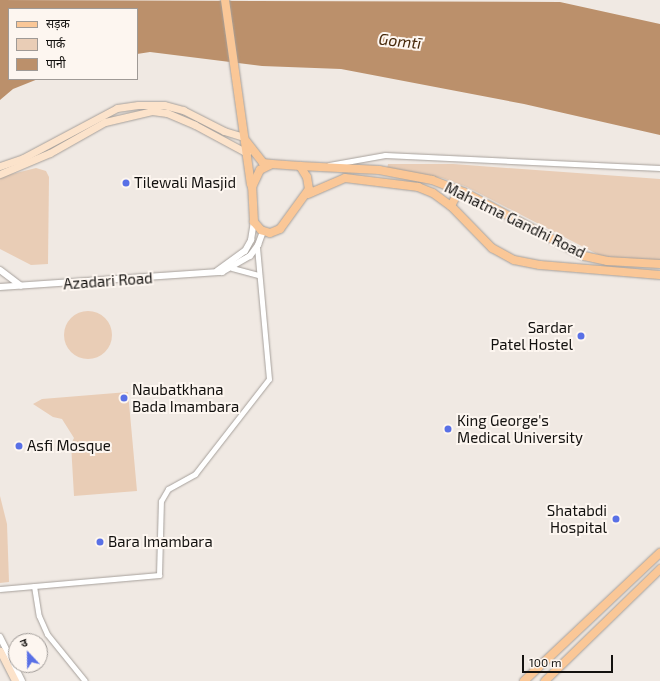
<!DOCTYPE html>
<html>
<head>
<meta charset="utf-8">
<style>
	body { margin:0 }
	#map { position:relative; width:660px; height:681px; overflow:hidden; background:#f0e9e3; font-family:"Exo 2","Noto Sans Devanagari",sans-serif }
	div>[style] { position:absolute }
	.green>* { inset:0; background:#e9cdb6 }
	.round { border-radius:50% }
	.water>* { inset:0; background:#bb906b }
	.roads { filter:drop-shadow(0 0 1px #a6a09b) drop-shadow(0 0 1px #a6a09b) }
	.minor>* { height:5px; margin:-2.5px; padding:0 2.5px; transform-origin:2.5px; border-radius:2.5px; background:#fff }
	.tertiary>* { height:6px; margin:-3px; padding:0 3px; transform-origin:3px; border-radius:3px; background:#fff }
	.secondary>* { height:7px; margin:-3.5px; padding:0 3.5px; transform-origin:3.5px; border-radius:3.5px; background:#fce3cb }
	.primary>* { height:8px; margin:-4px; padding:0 4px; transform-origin:4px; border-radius:4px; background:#fac797 }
	.dots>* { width:11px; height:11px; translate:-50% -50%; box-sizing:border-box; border:2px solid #fdf6f0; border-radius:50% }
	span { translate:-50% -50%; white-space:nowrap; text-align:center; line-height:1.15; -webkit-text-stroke:4px #fdf6f0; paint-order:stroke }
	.poi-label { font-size:15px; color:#13110f }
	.left { translate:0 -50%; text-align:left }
	.right { translate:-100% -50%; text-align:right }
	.street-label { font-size:15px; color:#13110f }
	.water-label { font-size:16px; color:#482a0c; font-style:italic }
	.legend { position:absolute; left:8px; top:8px; width:130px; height:72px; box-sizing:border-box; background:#fdf6f0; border:1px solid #9f9a96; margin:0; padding:5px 7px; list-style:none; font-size:12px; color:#13110f }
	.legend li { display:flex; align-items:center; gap:8px; height:20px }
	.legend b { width:20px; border:1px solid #9f9a96 }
	.north { position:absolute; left:8px; top:633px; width:40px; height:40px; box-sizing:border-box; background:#fdf6f0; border:1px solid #9f9a96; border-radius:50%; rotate:338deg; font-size:11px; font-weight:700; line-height:16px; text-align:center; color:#13110f }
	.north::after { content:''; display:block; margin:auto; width:14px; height:18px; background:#5970e6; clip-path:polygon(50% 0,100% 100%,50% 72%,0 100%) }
	.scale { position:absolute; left:522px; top:655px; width:91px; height:18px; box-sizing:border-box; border:2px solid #13110f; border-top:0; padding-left:5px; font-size:12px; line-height:14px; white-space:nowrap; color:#13110f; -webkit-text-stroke:3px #fdf6f0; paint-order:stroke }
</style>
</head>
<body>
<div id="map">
	<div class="green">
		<i style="clip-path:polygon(388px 164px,453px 164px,660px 179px,660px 260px,623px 260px,599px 255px,467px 187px,442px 178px,387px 169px)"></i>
		<i style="clip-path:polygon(36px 168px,46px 171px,49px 177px,48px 264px,31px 265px,0 249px,0 177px)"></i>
		<i class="round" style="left:64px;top:311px;width:48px;height:48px"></i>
		<i style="clip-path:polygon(128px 392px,137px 491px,74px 496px,71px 444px,74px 438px,62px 419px,53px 417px,33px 404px,42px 399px)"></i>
		<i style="clip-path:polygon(0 496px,7px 524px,9px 582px,0 583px)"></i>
	</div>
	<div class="water">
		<i style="clip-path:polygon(0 0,560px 2px,660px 24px,660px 135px,524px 104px,341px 69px,262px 66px,150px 52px,137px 54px,137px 9px,9px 9px,9px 79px,38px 79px,13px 89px,0 100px)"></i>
	</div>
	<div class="roads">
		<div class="minor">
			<i style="left:329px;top:165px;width:57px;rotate:-10.1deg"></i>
			<i style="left:385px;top:155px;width:275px;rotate:2.7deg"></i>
			<i style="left:232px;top:268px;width:28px;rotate:15deg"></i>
			<i style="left:34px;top:586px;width:30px;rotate:81deg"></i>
			<i style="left:39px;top:616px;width:20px;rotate:66deg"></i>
			<i style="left:47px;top:634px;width:60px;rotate:51deg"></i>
			<i style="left:0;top:589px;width:160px;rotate:-5deg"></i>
			<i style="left:159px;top:575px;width:74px;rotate:-88.5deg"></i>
			<i style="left:161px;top:501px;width:14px;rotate:-60deg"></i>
			<i style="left:168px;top:489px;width:31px;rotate:-29deg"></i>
			<i style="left:195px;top:474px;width:120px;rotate:-52.1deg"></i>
			<i style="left:269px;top:379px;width:134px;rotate:-95.2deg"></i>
		</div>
		<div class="tertiary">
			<i style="left:0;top:270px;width:26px;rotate:37deg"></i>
			<i style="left:217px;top:271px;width:34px;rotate:-36deg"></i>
			<i style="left:245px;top:251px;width:13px;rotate:-61deg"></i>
			<i style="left:251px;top:240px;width:18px;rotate:-81deg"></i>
			<i style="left:0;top:287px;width:223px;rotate:-3.9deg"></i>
			<i style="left:222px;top:272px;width:32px;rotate:-30deg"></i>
			<i style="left:250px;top:256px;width:14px;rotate:-54deg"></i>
			<i style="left:258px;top:245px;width:15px;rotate:-70deg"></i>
			<i style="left:0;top:637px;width:49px;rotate:63.4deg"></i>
		</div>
		<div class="secondary">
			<i style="left:0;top:166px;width:24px;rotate:-19deg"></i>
			<i style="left:23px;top:158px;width:106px;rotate:-28deg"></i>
			<i style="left:117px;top:108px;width:21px;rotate:-8deg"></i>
			<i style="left:138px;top:105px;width:26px"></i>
			<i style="left:164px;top:105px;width:20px;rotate:15deg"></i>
			<i style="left:183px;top:110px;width:46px;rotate:27.1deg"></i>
			<i style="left:224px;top:131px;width:21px;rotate:17deg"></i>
			<i style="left:0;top:174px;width:54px;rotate:-22.8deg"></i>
			<i style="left:50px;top:153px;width:63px;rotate:-29.4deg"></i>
			<i style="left:105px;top:122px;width:48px;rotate:-13.2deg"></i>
			<i style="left:152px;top:111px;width:15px;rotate:8deg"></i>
			<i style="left:167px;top:113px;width:30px;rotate:23deg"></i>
			<i style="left:195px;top:125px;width:59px;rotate:28.3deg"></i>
			<i style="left:0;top:651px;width:34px;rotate:63deg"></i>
		</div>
		<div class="primary">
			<i style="left:225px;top:0;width:186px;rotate:82deg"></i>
			<i style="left:246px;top:141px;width:28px;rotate:52deg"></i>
			<i style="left:263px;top:163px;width:9px;rotate:6deg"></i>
			<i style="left:272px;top:164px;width:28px;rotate:4deg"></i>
			<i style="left:300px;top:166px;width:13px;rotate:58deg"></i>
			<i style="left:307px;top:177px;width:12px;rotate:81deg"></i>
			<i style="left:309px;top:189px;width:49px;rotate:125.9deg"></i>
			<i style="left:280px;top:229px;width:11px;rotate:158deg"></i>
			<i style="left:270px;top:233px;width:9px;rotate:-162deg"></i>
			<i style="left:261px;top:230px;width:11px;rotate:-131deg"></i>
			<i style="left:254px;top:222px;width:35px;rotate:-93deg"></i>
			<i style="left:252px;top:187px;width:19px;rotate:-65deg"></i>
			<i style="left:260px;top:170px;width:13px;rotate:-27deg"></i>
			<i style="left:300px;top:166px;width:79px;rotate:2.9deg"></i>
			<i style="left:379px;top:170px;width:54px;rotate:10.7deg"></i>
			<i style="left:432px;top:180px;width:34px;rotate:21deg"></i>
			<i style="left:464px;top:192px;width:136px;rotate:28.1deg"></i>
			<i style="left:584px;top:256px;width:24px;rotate:12deg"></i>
			<i style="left:607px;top:261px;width:53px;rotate:3.2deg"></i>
			<i style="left:308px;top:194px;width:40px;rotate:-23.4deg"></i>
			<i style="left:345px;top:178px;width:74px;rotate:7deg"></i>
			<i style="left:418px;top:187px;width:16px;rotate:22deg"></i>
			<i style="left:433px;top:193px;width:22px;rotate:36deg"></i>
			<i style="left:451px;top:206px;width:59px;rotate:45.7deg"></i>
			<i style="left:492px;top:248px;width:25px;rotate:29deg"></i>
			<i style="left:514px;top:260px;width:26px;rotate:11deg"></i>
			<i style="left:540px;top:265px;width:120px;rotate:4.8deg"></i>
			<i style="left:451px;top:206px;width:18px;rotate:-63deg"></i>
			<i style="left:524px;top:681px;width:187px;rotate:-43.3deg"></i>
			<i style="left:545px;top:681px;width:161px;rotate:-44.2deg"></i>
		</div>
	</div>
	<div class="dots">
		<i style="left:126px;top:183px;background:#5970e6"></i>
		<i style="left:581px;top:336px;background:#5970e6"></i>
		<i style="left:124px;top:398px;background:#5970e6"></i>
		<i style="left:448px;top:429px;background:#5970e6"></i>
		<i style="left:19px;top:446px;background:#5970e6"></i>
		<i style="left:616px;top:519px;background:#5970e6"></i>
		<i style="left:100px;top:542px;background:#5970e6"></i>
	</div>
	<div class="poi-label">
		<span class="left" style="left:134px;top:183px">Tilewali Masjid</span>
		<span class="right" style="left:573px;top:336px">Sardar<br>Patel Hostel</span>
		<span class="left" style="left:132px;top:398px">Naubatkhana<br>Bada Imambara</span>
		<span class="left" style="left:457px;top:429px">King George's<br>Medical University</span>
		<span class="left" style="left:27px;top:446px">Asfi Mosque</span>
		<span class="right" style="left:607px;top:519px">Shatabdi<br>Hospital</span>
		<span class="left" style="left:108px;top:542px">Bara Imambara</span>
	</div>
	<div class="street-label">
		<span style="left:515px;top:220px;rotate:26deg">Mahatma Gandhi Road</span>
		<span style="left:108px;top:281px;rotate:-4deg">Azadari Road</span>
	</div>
	<div class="water-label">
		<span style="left:400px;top:41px;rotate:6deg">Gomtī</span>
	</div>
	<ul class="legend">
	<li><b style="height:5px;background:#fac797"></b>सड़क</li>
	<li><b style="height:11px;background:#e9cdb6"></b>पार्क</li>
	<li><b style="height:11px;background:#bb906b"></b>पानी</li>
	</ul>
	<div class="north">उ</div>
	<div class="scale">100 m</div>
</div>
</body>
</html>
